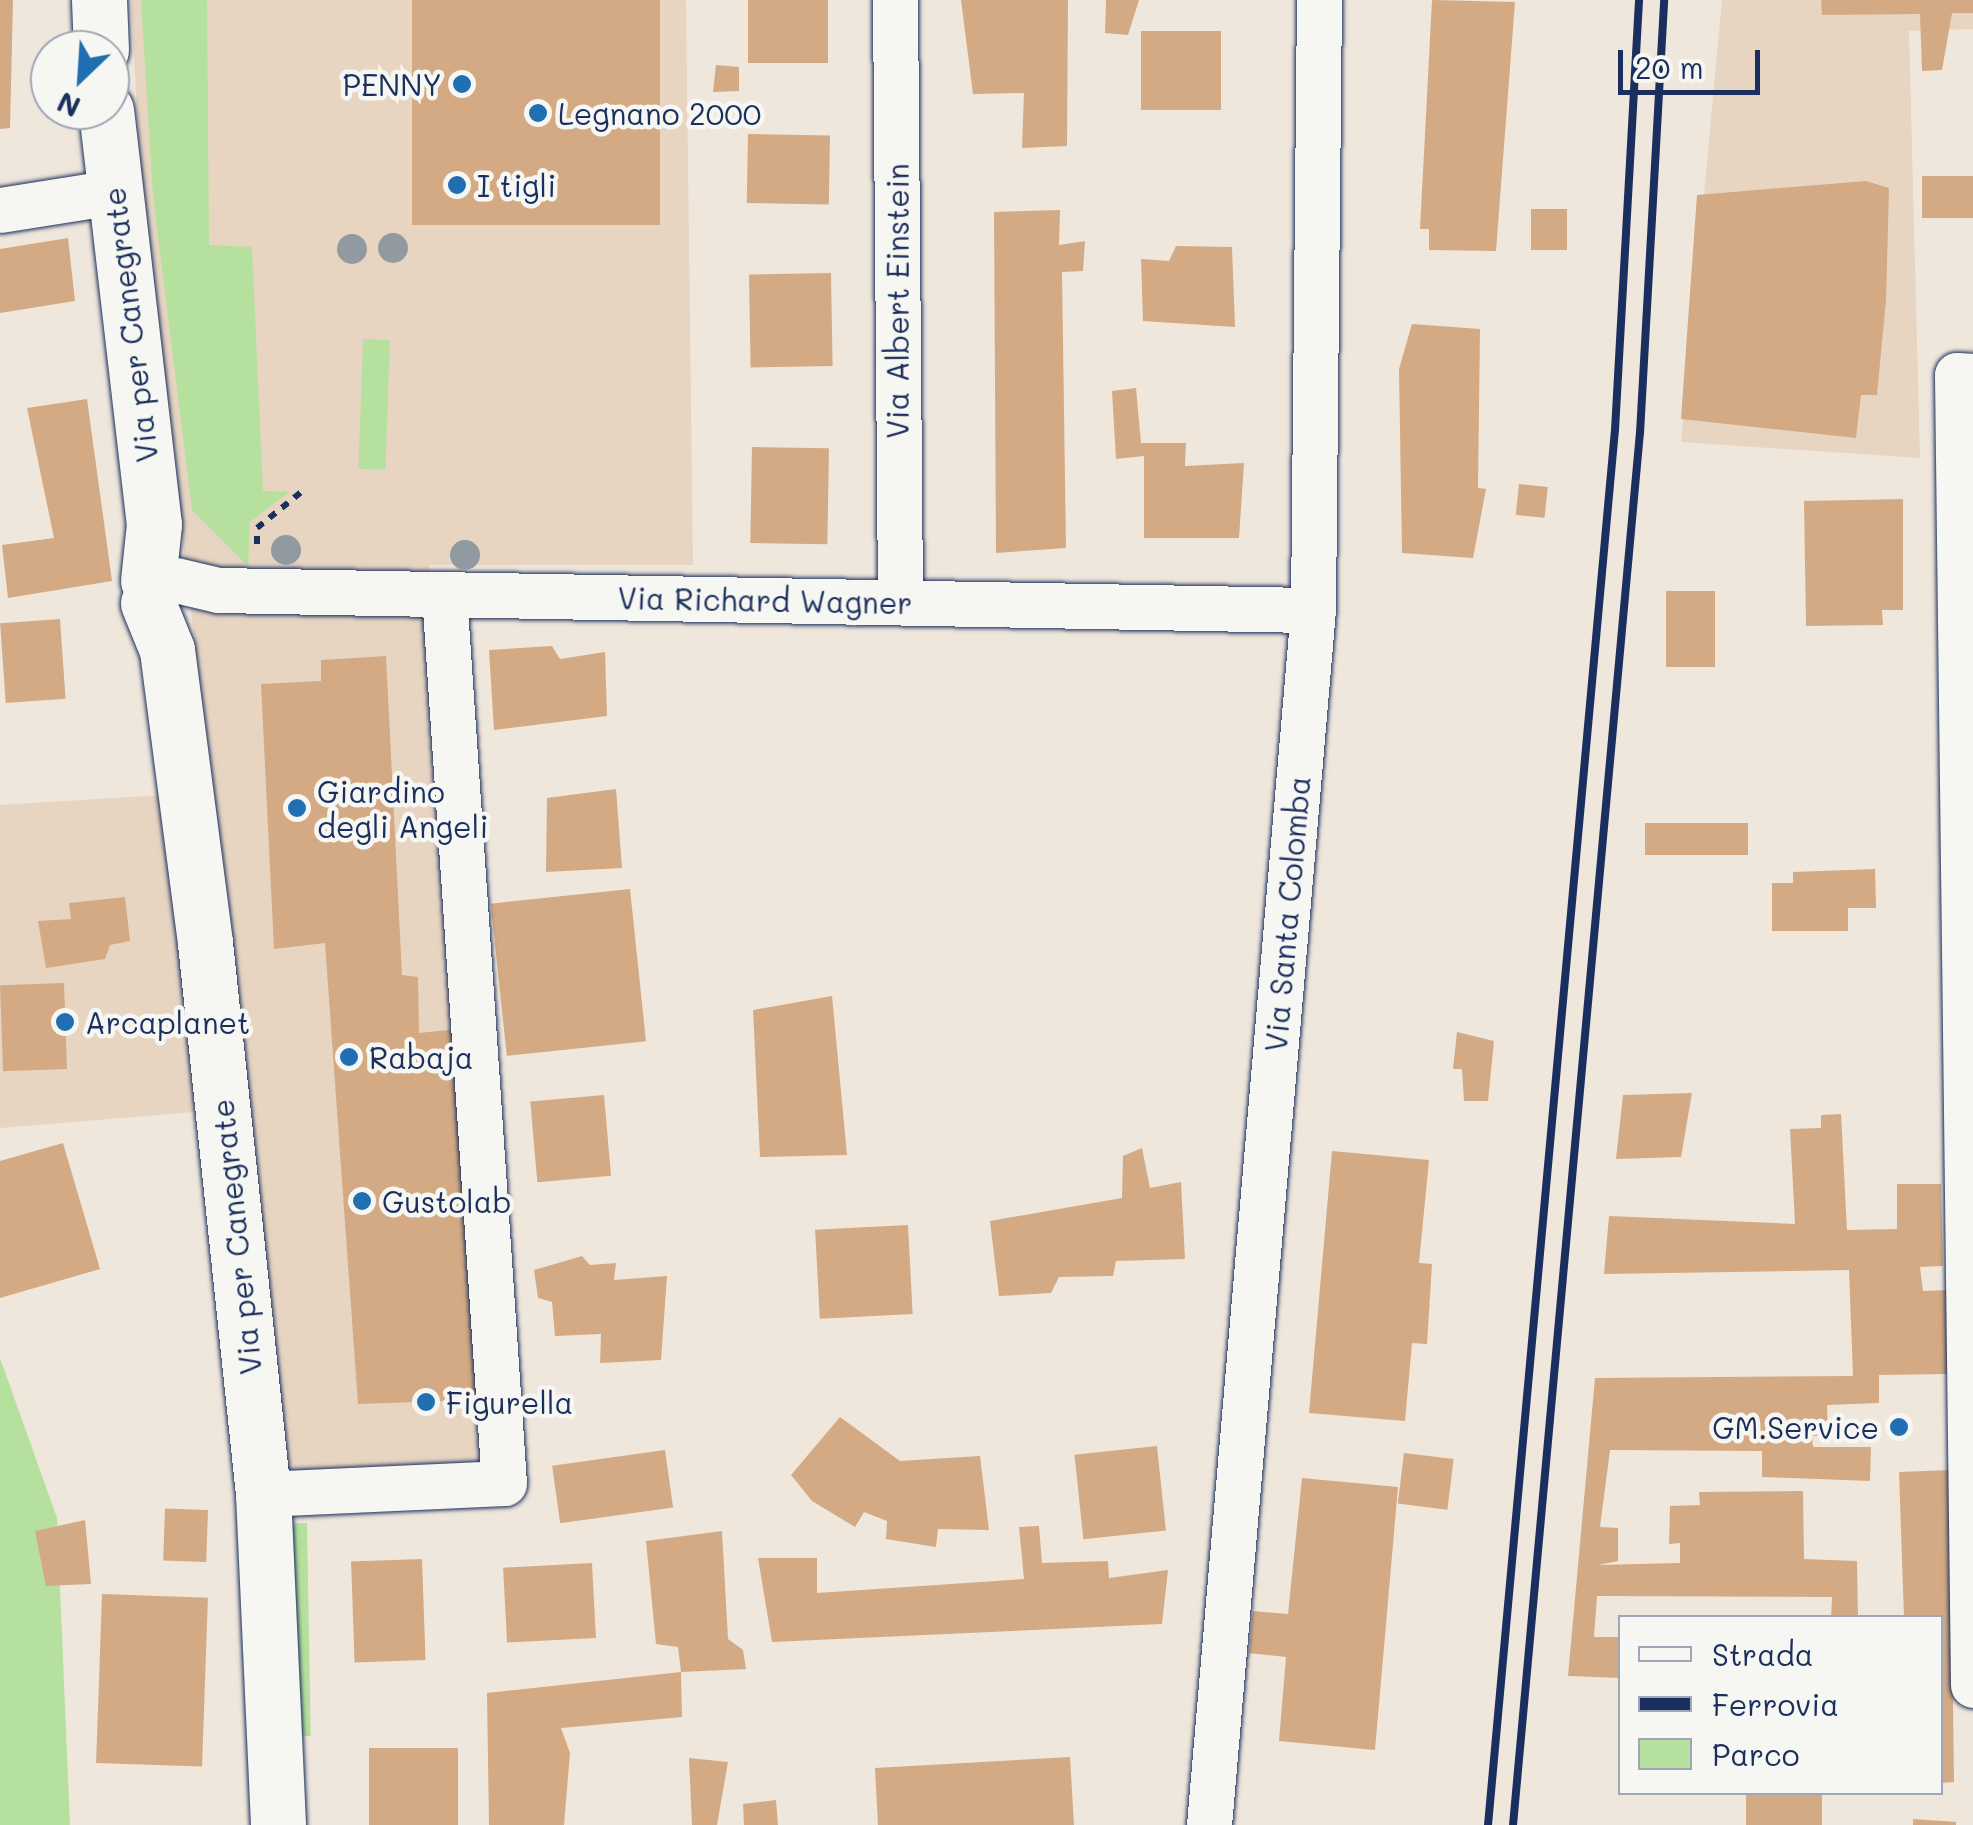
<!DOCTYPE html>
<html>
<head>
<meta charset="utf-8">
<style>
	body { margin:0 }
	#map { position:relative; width:1973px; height:1825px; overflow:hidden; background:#efe7dc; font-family:Mali,sans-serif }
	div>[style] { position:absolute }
	.built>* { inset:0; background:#e7d5c2 }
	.green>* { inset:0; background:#b6e09d; transform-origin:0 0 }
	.building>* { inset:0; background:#d3aa84; transform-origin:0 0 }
	.path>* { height:6px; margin-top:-3px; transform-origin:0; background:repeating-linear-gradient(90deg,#1b2f5e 0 8px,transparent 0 16px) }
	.roads { filter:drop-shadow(0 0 2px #1b2f5e) drop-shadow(0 0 2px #1b2f5e) }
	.street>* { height:45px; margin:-22.5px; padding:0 22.5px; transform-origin:22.5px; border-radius:22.5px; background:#f6f6f2 }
	.secondary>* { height:55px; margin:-27.5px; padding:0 27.5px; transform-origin:27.5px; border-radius:27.5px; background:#f6f6f2 }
	.rail>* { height:8px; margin:-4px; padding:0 4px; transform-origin:4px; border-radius:4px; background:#1b2f5e }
	.trees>* { width:30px; height:30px; margin:-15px; border-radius:50%; background:#909aa0 }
	.dots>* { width:28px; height:28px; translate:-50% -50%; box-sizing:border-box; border:5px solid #f6f6f2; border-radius:50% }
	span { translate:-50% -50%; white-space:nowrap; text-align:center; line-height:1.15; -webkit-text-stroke:9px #f6f6f2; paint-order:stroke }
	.poi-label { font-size:30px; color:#1b2f5e }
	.right { translate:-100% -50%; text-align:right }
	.left { translate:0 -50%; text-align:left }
	.street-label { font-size:30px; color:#1b2f5e }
	.legend { position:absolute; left:1618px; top:1615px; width:325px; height:180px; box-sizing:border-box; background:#f6f6f2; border:2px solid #9ea6b7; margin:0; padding:12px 18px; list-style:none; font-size:30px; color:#1b2f5e }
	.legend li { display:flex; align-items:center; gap:20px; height:50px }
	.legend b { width:50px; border:2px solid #9ea6b7 }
	.north { position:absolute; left:30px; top:30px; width:100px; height:100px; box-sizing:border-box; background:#f6f6f2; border:2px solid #9ea6b7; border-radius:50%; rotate:205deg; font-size:28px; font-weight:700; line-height:40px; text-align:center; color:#1b2f5e }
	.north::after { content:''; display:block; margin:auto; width:35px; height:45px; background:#1f6fb2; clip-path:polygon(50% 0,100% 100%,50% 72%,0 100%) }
	.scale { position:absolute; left:1618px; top:50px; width:142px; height:45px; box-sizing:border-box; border:5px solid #1b2f5e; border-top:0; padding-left:12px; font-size:30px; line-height:35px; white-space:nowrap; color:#1b2f5e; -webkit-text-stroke:8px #f6f6f2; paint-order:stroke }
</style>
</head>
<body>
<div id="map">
	<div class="built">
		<i style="clip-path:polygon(131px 0,686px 0,693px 565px,429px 565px,486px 1465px,276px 1474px,243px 1108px,0 1128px,0 805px,213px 792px,142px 205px)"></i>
		<i style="clip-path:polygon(1722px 0,1973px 0,1973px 29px,1909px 31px,1920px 458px,1681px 442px)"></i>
	</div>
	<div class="green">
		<i style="clip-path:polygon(141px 0,207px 0,209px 245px,252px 247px,263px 491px,289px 492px,250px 522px,248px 566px,192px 510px,153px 196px)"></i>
		<i style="left:363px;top:339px;width:27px;height:130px;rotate:2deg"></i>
		<i style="clip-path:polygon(0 1358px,57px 1518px,70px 1825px,0 1825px)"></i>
		<i style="left:307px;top:1523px;width:213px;height:17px;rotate:89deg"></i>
	</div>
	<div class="building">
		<i style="clip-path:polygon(0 0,13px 0,10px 128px,0 129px)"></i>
		<i style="left:412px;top:0;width:248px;height:225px"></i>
		<i style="left:748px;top:0;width:80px;height:63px"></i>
		<i style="clip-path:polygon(961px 0,1068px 0,1067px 146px,1022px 148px,1024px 93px,973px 94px)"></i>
		<i style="clip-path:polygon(1106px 0,1139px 0,1128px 35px,1105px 33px)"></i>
		<i style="clip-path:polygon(1432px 0,1515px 2px,1496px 251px,1429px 250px,1429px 229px,1420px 229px)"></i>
		<i style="clip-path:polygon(1821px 0,1973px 0,1973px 13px,1952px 13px,1942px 70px,1922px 71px,1920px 14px,1822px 15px)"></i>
		<i style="left:1141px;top:31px;width:80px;height:79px"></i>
		<i style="clip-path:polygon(716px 65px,739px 67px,739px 91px,713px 92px)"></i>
		<i style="left:748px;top:134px;width:82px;height:69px;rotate:1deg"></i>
		<i style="left:1973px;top:176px;width:42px;height:51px;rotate:90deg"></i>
		<i style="clip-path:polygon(1866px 181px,1889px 188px,1886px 300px,1877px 395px,1861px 395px,1856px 438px,1681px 419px,1697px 195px)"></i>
		<i style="left:1531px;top:209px;width:36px;height:41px"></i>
		<i style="clip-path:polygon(1060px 210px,1059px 245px,1085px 241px,1083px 271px,1062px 272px,1066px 548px,996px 553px,994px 212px)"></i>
		<i style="clip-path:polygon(68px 238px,75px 301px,0 313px,0 249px)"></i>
		<i style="clip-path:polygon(1176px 246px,1232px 247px,1235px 327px,1143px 321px,1141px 259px,1169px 261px)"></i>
		<i style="left:831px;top:273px;width:93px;height:82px;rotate:89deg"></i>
		<i style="clip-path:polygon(1412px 324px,1480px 329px,1478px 488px,1486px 489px,1473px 558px,1402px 553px,1399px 369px)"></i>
		<i style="clip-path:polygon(1136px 388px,1141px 443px,1186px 443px,1185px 466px,1244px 463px,1239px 538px,1144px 538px,1144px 456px,1116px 459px,1112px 391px)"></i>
		<i style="clip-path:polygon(87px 399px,112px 581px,8px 598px,2px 545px,54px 538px,27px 408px)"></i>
		<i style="left:752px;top:447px;width:77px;height:96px;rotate:1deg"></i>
		<i style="left:1519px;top:484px;width:29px;height:31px;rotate:6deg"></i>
		<i style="clip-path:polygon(1903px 499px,1903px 610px,1882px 610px,1883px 625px,1806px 626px,1804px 501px)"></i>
		<i style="left:1666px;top:591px;width:49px;height:76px"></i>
		<i style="left:60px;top:619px;width:80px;height:60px;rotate:86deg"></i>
		<i style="clip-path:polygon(552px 646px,560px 659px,605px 652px,607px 716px,494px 730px,489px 650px)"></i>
		<i style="clip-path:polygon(386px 656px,402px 975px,418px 977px,419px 1033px,457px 1029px,481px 1400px,358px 1404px,325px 943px,274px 949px,261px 684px,321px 681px,321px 660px)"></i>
		<i style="clip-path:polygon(616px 789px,622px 868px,546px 872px,547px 798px)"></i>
		<i style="left:1748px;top:823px;width:32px;height:103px;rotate:90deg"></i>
		<i style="clip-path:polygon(1875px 869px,1876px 908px,1848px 908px,1848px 931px,1772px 931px,1772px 883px,1793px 883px,1793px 872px)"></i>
		<i style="left:630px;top:889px;width:153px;height:140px;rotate:84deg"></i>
		<i style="clip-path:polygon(125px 897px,130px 941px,110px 945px,105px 959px,46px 968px,38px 921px,71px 919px,69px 903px)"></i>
		<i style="left:64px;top:983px;width:86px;height:64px;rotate:88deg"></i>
		<i style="clip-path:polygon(832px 996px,847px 1155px,760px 1157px,753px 1010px)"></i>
		<i style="clip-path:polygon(1457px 1032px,1494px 1041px,1488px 1101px,1464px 1101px,1462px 1069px,1453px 1069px)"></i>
		<i style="clip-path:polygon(1692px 1093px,1681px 1157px,1616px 1159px,1623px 1095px)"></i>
		<i style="left:604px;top:1095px;width:81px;height:74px;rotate:85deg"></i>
		<i style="clip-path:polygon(1841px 1114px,1847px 1230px,1897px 1229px,1897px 1184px,1941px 1184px,1943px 1266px,1920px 1267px,1923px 1291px,1947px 1290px,1948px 1374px,1879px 1375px,1879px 1403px,1827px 1405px,1828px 1435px,1812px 1436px,1813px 1447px,1871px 1447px,1870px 1481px,1762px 1477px,1762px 1451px,1610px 1450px,1600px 1527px,1618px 1528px,1618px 1561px,1598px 1565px,1680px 1563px,1680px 1543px,1669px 1544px,1670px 1506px,1700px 1505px,1699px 1492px,1803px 1491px,1804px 1559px,1857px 1561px,1858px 1618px,1831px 1618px,1832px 1597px,1597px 1596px,1594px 1637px,1620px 1637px,1620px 1678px,1568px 1676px,1595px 1378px,1853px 1376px,1849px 1270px,1604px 1274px,1609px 1216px,1795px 1224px,1790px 1129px,1821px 1128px,1821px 1115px)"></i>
		<i style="clip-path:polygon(63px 1143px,100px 1269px,0 1298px,0 1161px)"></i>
		<i style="clip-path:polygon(1142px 1148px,1150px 1188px,1181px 1182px,1185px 1259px,1116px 1261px,1113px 1276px,1059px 1277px,1051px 1293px,999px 1296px,990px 1221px,1122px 1198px,1123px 1156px)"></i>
		<i style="clip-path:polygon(1332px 1151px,1429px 1160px,1419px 1263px,1432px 1264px,1427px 1344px,1412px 1343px,1405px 1421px,1309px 1413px)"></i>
		<i style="left:908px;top:1225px;width:89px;height:93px;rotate:87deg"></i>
		<i style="clip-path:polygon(582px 1256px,590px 1265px,616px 1263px,614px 1280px,667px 1276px,661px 1360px,600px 1363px,601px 1334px,555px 1336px,552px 1302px,538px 1298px,534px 1270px)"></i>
		<i style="clip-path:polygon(840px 1417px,900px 1461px,980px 1456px,989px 1530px,938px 1529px,936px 1547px,886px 1539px,887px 1521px,864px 1512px,855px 1527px,812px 1501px,791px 1475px)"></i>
		<i style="left:1157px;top:1446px;width:85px;height:83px;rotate:84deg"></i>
		<i style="left:665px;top:1450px;width:58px;height:114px;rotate:82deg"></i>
		<i style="left:1404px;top:1453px;width:50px;height:51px;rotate:7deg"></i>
		<i style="clip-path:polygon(1950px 1470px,1954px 1782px,1940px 1783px,1940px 1618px,1904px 1618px,1899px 1472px)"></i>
		<i style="clip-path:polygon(1302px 1478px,1398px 1487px,1375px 1750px,1279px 1741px,1286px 1657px,1249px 1653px,1253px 1611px,1288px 1614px)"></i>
		<i style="left:208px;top:1510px;width:52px;height:43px;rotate:92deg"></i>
		<i style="clip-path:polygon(85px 1520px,91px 1584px,46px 1586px,35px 1531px)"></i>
		<i style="clip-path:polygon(1039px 1526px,1042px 1563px,1108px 1561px,1109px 1578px,1168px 1570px,1162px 1624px,772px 1642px,758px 1558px,817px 1558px,817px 1593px,1024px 1579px,1019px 1527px)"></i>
		<i style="clip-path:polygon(722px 1531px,728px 1639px,743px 1650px,746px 1669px,681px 1672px,678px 1647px,656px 1644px,646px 1541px)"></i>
		<i style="left:422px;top:1559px;width:101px;height:71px;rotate:88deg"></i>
		<i style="left:592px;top:1563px;width:75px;height:89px;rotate:87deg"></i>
		<i style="left:102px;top:1594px;width:106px;height:169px;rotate:2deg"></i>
		<i style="clip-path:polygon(681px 1672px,682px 1717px,561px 1728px,570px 1753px,564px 1825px,489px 1825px,487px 1693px)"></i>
		<i style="left:458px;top:1748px;width:77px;height:89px;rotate:90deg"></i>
		<i style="clip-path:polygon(1070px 1757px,1074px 1825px,878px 1825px,875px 1768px)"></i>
		<i style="clip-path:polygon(689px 1758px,728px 1762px,717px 1825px,692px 1825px)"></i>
		<i style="left:1746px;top:1792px;width:76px;height:33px"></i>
		<i style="clip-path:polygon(776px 1800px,778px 1825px,744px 1825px,743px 1804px)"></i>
		<i style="clip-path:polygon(1913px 1819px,1956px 1822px,1956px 1825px,1913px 1825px)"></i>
	</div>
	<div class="path">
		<i style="left:257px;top:544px;width:16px;rotate:-90deg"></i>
		<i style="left:257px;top:528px;width:62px;rotate:-39.1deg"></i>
	</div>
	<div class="roads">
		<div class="street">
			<i style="left:895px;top:0;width:602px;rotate:89.52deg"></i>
			<i style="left:0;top:210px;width:115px;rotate:-9deg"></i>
			<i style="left:1973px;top:376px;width:16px;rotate:-176deg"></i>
			<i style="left:1957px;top:375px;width:1310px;rotate:89.3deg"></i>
			<i style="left:176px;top:580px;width:43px;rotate:13.4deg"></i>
			<i style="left:218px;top:590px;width:1095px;rotate:1.05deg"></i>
			<i style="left:263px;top:1494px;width:241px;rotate:-2.6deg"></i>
			<i style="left:504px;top:1483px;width:891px;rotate:-93.86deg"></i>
			<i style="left:1209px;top:1825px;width:1219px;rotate:-85.11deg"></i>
			<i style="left:1313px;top:610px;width:610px;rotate:-89.44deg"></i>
		</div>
		<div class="secondary">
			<i style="left:99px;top:0;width:50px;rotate:87.7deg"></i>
			<i style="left:106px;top:110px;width:417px;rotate:83.4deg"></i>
			<i style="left:154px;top:524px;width:57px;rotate:96deg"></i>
			<i style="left:148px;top:603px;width:51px;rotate:68deg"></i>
			<i style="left:167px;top:650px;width:295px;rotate:82.6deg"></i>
			<i style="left:205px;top:943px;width:554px;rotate:83.99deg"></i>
			<i style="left:263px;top:1494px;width:331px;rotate:87.4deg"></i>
		</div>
	</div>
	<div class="rail">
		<i style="left:1488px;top:1825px;width:1401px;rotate:-84.8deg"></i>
		<i style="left:1615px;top:430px;width:431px;rotate:-86.8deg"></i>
		<i style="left:1513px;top:1825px;width:1398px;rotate:-84.79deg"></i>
		<i style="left:1640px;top:433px;width:434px;rotate:-86.8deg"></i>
	</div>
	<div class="trees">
		<i style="left:393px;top:248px"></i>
		<i style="left:352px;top:249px"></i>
		<i style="left:286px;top:550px"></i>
		<i style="left:465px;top:555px"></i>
	</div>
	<div class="dots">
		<i style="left:462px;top:84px;background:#1f6fb2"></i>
		<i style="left:538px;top:113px;background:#1f6fb2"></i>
		<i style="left:457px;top:185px;background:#1f6fb2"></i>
		<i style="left:297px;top:808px;background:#1f6fb2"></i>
		<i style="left:65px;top:1022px;background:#1f6fb2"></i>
		<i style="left:349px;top:1057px;background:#1f6fb2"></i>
		<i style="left:362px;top:1201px;background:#1f6fb2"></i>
		<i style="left:426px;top:1402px;background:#1f6fb2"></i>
		<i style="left:1899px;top:1427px;background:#1f6fb2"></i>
	</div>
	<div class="poi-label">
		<span class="right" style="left:442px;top:84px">PENNY</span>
		<span class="left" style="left:558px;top:113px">Legnano 2000</span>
		<span class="left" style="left:477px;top:185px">I tigli</span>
		<span class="left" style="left:317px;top:808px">Giardino<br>degli Angeli</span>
		<span class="left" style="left:85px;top:1022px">Arcaplanet</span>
		<span class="left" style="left:369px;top:1057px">Rabaja</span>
		<span class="left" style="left:382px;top:1201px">Gustolab</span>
		<span class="left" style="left:446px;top:1402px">Figurella</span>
		<span class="right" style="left:1879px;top:1427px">GM.Service</span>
	</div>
	<div class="street-label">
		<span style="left:897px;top:301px;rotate:-90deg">Via Albert Einstein</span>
		<span style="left:130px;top:325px;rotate:-97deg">Via per Canegrate</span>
		<span style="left:765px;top:600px;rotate:1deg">Via Richard Wagner</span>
		<span style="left:1287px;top:914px;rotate:-85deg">Via Santa Colomba</span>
		<span style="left:236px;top:1237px;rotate:-96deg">Via per Canegrate</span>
	</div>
	<ul class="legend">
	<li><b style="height:12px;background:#f6f6f2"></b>Strada</li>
	<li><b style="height:12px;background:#1b2f5e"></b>Ferrovia</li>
	<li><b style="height:28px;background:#b6e09d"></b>Parco</li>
	</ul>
	<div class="north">N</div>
	<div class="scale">20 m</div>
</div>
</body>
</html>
